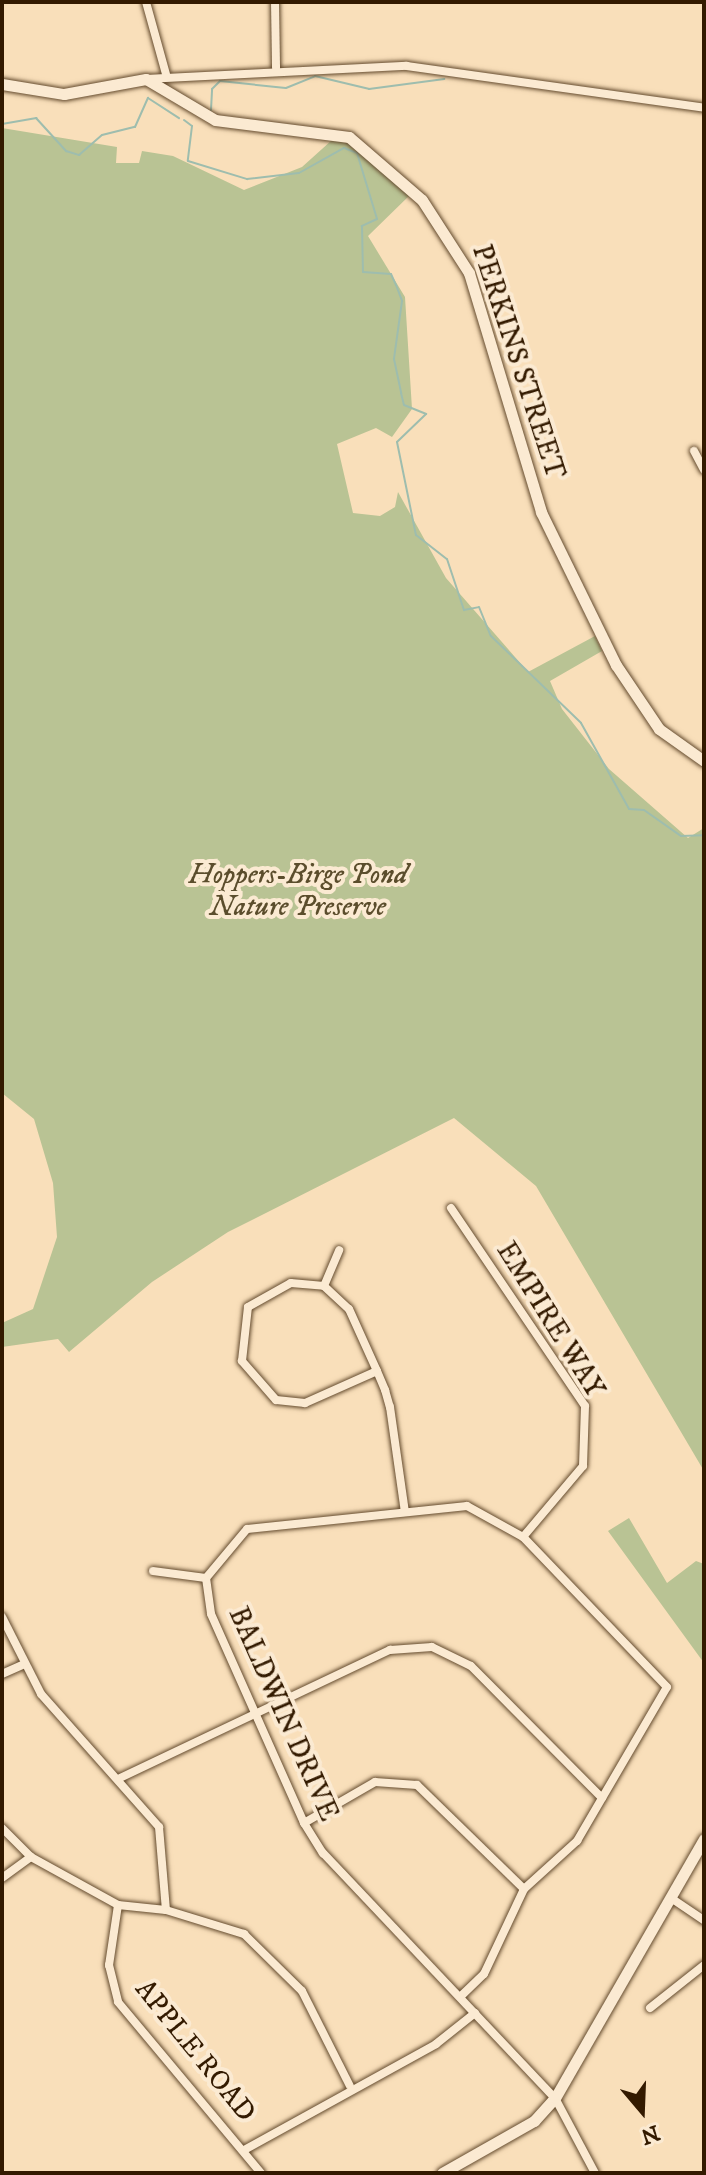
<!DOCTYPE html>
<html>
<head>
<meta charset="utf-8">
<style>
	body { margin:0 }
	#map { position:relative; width:706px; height:2175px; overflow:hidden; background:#f9dfba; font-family:"IM FELL DW Pica",serif }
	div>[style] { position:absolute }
	.green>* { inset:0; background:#b9c394 }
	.stream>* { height:2px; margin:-1px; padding:0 1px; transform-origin:1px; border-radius:1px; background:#9ebdae }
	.roads { filter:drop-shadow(0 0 2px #644b2e) drop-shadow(0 0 2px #644b2e) }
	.street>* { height:8px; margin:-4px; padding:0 4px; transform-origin:4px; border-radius:4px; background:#fbead2 }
	.secondary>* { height:11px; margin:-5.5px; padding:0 5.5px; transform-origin:5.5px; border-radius:5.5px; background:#fbead2 }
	span { translate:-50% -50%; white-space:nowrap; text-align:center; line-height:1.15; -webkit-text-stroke:8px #fbead2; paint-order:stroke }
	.street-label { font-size:28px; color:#331a00 }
	.park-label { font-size:28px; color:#5b4d2c; font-style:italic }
	.frame { position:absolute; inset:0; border:4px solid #331a00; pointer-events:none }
	.north { position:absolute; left:602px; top:2071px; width:80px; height:80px; -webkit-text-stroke:6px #fbead2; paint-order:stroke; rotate:161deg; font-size:22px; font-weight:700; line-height:32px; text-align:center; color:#331a00 }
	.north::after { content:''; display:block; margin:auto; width:28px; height:36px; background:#331a00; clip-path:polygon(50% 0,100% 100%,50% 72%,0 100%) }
</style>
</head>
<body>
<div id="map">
	<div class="green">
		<i style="clip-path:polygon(2px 128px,117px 147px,116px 163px,139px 163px,142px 151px,173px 156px,244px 190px,302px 167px,332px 140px,347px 143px,411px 194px,368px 236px,405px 297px,412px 409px,392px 437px,376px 428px,337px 444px,353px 513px,380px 516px,395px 507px,398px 492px,446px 578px,528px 672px,595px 636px,602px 651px,550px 681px,562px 709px,609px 769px,688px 838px,704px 828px,704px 1471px,536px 1186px,454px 1118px,228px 1232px,152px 1282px,69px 1352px,58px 1339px,2px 1347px,2px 1323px,33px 1309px,57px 1237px,53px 1183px,34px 1119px,2px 1093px)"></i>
		<i style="clip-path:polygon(629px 1518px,667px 1583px,696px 1561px,704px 1564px,704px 1663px,608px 1531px)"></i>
	</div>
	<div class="stream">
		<i style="left:211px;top:110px;width:21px;rotate:-87deg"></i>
		<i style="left:212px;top:89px;width:11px;rotate:-45deg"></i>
		<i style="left:220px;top:81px;width:66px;rotate:6.1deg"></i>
		<i style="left:286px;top:88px;width:31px;rotate:-22deg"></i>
		<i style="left:315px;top:76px;width:56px;rotate:13.5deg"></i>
		<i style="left:369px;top:89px;width:76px;rotate:-7.6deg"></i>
		<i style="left:184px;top:120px;width:10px;rotate:37deg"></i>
		<i style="left:192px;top:126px;width:35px;rotate:97deg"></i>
		<i style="left:188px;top:161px;width:62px;rotate:17deg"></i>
		<i style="left:247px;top:179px;width:52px;rotate:-6.6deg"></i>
		<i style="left:299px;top:173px;width:51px;rotate:-29.1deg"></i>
		<i style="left:344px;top:148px;width:14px;rotate:21deg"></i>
		<i style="left:357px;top:153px;width:69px;rotate:73.1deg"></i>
		<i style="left:377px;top:219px;width:17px;rotate:155deg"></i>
		<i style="left:362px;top:226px;width:46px;rotate:88.8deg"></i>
		<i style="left:363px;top:272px;width:28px;rotate:4deg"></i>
		<i style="left:391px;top:274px;width:12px;rotate:66deg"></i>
		<i style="left:396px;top:285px;width:17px;rotate:69deg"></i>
		<i style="left:402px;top:301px;width:59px;rotate:97.9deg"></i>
		<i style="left:394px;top:359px;width:35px;rotate:78deg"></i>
		<i style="left:401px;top:393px;width:12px;rotate:76deg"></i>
		<i style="left:404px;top:405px;width:24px;rotate:22deg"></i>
		<i style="left:426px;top:414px;width:40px;rotate:136deg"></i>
		<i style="left:397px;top:442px;width:95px;rotate:78.5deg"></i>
		<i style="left:416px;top:535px;width:39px;rotate:38deg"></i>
		<i style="left:447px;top:559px;width:54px;rotate:71.6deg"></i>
		<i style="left:464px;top:610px;width:15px;rotate:-11deg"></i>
		<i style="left:479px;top:607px;width:31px;rotate:68deg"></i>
		<i style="left:491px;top:636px;width:125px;rotate:44deg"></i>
		<i style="left:581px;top:723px;width:98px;rotate:60.8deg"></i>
		<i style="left:629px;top:809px;width:15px;rotate:4deg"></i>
		<i style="left:644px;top:810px;width:45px;rotate:35.1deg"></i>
		<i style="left:681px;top:836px;width:23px;rotate:-2deg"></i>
		<i style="left:2px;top:124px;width:35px;rotate:-10deg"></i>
		<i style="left:36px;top:118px;width:45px;rotate:47.7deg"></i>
		<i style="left:66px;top:151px;width:14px;rotate:17deg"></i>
		<i style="left:79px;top:155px;width:30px;rotate:-41deg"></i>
		<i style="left:102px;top:135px;width:34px;rotate:-14deg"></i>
		<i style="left:135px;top:127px;width:32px;rotate:-66deg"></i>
		<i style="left:148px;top:98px;width:37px;rotate:33deg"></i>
	</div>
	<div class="roads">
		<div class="street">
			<i style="left:146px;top:2px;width:75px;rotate:74.5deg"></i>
			<i style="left:275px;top:2px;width:66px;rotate:89.1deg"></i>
			<i style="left:146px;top:79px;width:261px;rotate:-2.9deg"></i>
			<i style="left:407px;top:66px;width:300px;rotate:8deg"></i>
			<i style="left:694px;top:451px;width:21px;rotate:62deg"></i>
			<i style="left:451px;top:1208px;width:239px;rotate:55.9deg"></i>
			<i style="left:585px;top:1406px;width:60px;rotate:91.9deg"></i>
			<i style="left:583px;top:1466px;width:93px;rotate:130.2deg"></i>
			<i style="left:324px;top:1286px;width:39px;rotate:-67deg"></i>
			<i style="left:377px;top:1371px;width:79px;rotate:156deg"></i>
			<i style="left:305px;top:1403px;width:29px;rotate:-174deg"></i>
			<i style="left:276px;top:1400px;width:52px;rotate:-131.1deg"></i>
			<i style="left:242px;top:1361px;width:54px;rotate:-83.7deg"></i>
			<i style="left:248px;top:1307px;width:49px;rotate:-29.2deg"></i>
			<i style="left:291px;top:1283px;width:33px;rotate:5deg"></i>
			<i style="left:324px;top:1286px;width:34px;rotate:43deg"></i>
			<i style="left:349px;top:1309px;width:68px;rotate:65.7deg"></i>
			<i style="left:377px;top:1371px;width:21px;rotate:67deg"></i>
			<i style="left:385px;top:1390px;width:18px;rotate:74deg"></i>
			<i style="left:390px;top:1407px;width:106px;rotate:81.9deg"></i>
			<i style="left:153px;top:1571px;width:53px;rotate:7.5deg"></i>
			<i style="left:2px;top:1617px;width:86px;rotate:63.1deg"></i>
			<i style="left:41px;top:1694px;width:178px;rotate:48.4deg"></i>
			<i style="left:159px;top:1827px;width:83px;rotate:85.2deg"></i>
			<i style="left:2px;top:1674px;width:24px;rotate:-24deg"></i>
			<i style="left:120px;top:1778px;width:299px;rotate:-25.4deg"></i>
			<i style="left:390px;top:1650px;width:42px;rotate:-4.1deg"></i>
			<i style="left:432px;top:1647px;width:43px;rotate:26deg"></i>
			<i style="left:471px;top:1666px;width:186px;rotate:45.2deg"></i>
			<i style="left:304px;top:1823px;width:82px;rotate:-30deg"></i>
			<i style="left:375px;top:1782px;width:42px;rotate:4.1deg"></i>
			<i style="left:417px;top:1785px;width:149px;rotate:44.2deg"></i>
			<i style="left:2px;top:1828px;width:41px;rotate:45deg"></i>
			<i style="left:31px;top:1857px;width:99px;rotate:28.9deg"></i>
			<i style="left:118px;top:1905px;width:48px;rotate:5.9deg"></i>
			<i style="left:166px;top:1910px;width:82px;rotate:17.1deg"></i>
			<i style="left:244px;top:1934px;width:81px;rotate:44.5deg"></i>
			<i style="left:302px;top:1991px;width:106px;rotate:63.2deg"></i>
			<i style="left:2px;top:1878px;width:36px;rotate:-36deg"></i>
			<i style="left:671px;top:1898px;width:40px;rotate:34deg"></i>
			<i style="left:118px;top:1905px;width:61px;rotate:98.5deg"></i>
			<i style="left:109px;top:1965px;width:38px;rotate:76deg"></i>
			<i style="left:118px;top:2002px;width:223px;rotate:50.1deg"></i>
			<i style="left:460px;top:1997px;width:33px;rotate:-44deg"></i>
			<i style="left:484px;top:1974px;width:94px;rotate:-64.8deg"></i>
			<i style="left:524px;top:1889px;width:72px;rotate:-42.2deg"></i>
			<i style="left:577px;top:1841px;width:178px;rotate:-59.7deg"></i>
			<i style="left:667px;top:1687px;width:208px;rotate:-133.8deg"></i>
			<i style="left:523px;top:1537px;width:64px;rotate:-151deg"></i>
			<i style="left:467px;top:1506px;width:221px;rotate:174deg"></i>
			<i style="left:247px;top:1529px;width:64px;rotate:129.9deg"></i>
			<i style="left:206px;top:1578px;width:36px;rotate:82deg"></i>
			<i style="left:211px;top:1614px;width:229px;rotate:66deg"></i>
			<i style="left:304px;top:1823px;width:36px;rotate:58deg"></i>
			<i style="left:323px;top:1853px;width:337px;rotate:46.6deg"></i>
			<i style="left:555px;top:2098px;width:85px;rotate:61.9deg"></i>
			<i style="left:650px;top:2008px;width:69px;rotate:-38.5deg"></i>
			<i style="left:246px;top:2149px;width:217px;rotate:-28.9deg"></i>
			<i style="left:436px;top:2044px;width:50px;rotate:-38.5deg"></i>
		</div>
		<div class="secondary">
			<i style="left:2px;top:84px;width:63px;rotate:9.2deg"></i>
			<i style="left:64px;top:94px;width:83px;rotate:-10.4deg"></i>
			<i style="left:146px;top:79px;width:80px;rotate:30.7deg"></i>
			<i style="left:215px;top:120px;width:135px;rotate:7.2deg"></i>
			<i style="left:349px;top:137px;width:96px;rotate:40.8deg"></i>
			<i style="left:422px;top:200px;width:87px;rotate:57.2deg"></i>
			<i style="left:469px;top:273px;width:250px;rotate:73.2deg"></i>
			<i style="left:541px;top:512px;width:170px;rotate:63.9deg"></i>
			<i style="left:616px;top:665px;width:77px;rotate:56.1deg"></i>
			<i style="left:659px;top:729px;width:55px;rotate:35.4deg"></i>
			<i style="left:442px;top:2173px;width:106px;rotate:-29.5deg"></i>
			<i style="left:534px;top:2121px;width:31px;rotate:-48deg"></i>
			<i style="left:555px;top:2098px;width:299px;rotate:-60.1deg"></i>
		</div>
	</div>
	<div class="street-label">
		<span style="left:518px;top:362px;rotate:72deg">PERKINS STREET</span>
		<span style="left:550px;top:1320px;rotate:58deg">EMPIRE WAY</span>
		<span style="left:283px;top:1714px;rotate:66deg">BALDWIN DRIVE</span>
		<span style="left:195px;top:2051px;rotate:51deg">APPLE ROAD</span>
	</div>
	<div class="park-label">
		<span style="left:298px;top:891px">Hoppers-Birge Pond<br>Nature Preserve</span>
	</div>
	<div class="frame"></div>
	<div class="north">N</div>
</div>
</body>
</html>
